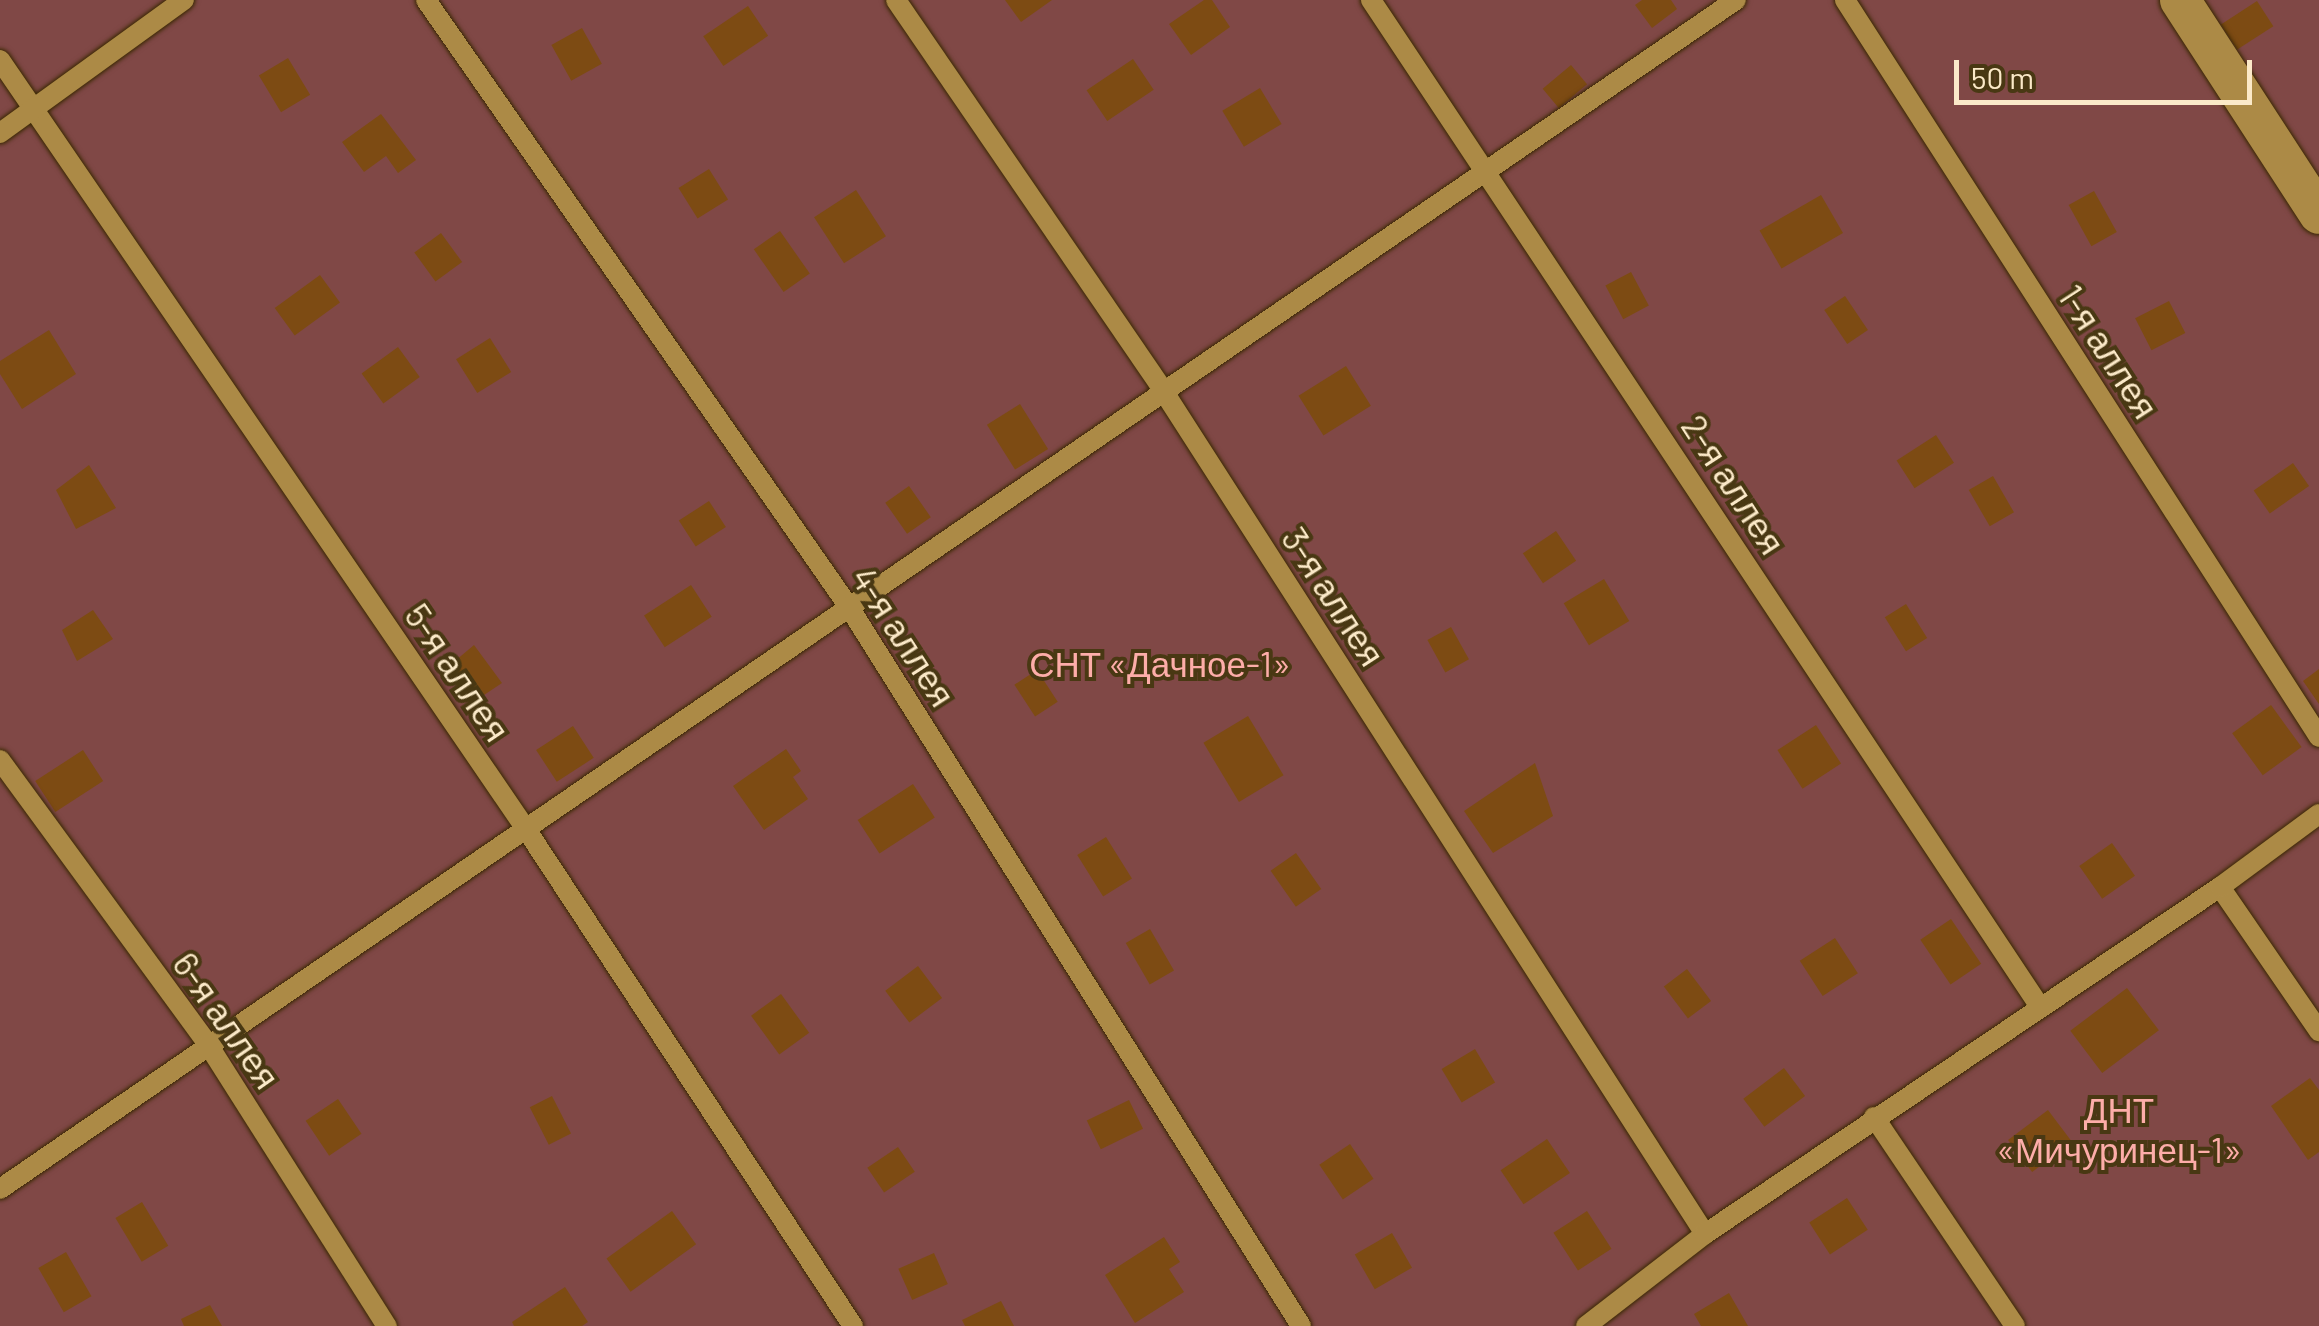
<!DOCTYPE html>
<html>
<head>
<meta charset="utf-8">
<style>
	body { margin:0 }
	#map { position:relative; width:2319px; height:1326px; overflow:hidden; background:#594107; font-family:Barlow,sans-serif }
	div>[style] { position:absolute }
	.green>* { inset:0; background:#804846; transform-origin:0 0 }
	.building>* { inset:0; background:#7d4b13; transform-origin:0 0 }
	.roads { filter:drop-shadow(0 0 2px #392802) drop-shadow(0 0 2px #392802) }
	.lane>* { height:20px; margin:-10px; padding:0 10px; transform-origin:10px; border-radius:10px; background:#ac8a46 }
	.street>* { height:40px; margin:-20px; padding:0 20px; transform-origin:20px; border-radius:20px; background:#ac8a46 }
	span { translate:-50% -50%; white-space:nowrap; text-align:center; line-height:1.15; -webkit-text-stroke:8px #493813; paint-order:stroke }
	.street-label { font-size:35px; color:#fbe9c8 }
	.park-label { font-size:35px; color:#fdada9 }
	.scale { position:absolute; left:1954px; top:60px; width:298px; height:45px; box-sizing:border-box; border:5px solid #fbe9c8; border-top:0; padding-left:12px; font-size:30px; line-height:35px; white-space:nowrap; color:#fbe9c8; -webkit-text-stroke:8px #493813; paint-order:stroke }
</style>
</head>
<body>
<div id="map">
	<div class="green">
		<i style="left:0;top:0;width:2319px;height:1326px"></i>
	</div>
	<div class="building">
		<i style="clip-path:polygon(1005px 0,1052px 0,1021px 22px)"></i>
		<i style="clip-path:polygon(1204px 0,1212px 0,1230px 27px,1191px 55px,1169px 24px)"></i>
		<i style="clip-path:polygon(1642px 0,1671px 0,1677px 9px,1652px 28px,1635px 5px)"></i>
		<i style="left:2257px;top:1px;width:30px;height:43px;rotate:57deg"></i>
		<i style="left:748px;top:6px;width:36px;height:54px;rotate:56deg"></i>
		<i style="left:582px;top:28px;width:41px;height:35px;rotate:61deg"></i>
		<i style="left:288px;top:58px;width:43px;height:34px;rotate:59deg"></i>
		<i style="left:1133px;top:59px;width:37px;height:56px;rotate:56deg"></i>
		<i style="left:1571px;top:65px;width:25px;height:37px;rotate:50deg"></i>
		<i style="left:1260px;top:88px;width:42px;height:44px;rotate:59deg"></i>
		<i style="clip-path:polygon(381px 114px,416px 160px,398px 173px,386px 156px,364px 172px,342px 142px)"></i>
		<i style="left:709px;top:169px;width:36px;height:36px;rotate:58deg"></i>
		<i style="left:856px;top:190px;width:55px;height:50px;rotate:57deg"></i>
		<i style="left:2094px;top:191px;width:47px;height:29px;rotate:61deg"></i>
		<i style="left:1821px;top:195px;width:44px;height:71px;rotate:60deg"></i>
		<i style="left:780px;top:231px;width:52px;height:32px;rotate:55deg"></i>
		<i style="left:441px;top:233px;width:36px;height:33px;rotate:54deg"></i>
		<i style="left:1631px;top:272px;width:38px;height:29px;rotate:62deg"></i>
		<i style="left:320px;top:275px;width:34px;height:56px;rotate:54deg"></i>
		<i style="left:1845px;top:296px;width:41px;height:25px;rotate:56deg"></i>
		<i style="left:2169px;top:301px;width:36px;height:38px;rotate:63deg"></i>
		<i style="clip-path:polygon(49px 330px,76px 374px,22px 409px,0 374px,0 361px)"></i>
		<i style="left:490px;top:338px;width:40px;height:40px;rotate:58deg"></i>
		<i style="left:398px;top:347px;width:37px;height:45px;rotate:54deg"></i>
		<i style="left:1346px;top:366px;width:47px;height:56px;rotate:58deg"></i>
		<i style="left:1020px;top:404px;width:53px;height:39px;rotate:58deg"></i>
		<i style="left:1936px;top:435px;width:33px;height:47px;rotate:57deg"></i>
		<i style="left:2293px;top:463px;width:28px;height:48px;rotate:55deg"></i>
		<i style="clip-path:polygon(89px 465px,116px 508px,76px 529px,56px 490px)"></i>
		<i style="left:1993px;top:476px;width:42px;height:28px;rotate:60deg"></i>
		<i style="left:909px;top:486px;width:38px;height:29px;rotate:55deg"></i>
		<i style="left:709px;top:501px;width:31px;height:36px;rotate:57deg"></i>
		<i style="left:1556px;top:531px;width:36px;height:40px;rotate:56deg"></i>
		<i style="left:1604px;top:579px;width:49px;height:47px;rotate:59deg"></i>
		<i style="left:691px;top:585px;width:38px;height:56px;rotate:57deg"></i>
		<i style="left:1906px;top:604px;width:40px;height:25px;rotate:58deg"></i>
		<i style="clip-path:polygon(93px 610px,113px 639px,77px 661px,62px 630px)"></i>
		<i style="left:1451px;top:627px;width:37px;height:27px;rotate:61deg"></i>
		<i style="clip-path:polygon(474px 645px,502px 683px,472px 703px,449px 666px)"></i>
		<i style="clip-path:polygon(2319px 669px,2319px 704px,2303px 681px)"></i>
		<i style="left:1037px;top:670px;width:38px;height:27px;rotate:57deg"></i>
		<i style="left:2271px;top:705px;width:52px;height:48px;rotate:54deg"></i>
		<i style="left:1248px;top:716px;width:69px;height:52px;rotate:59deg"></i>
		<i style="left:1816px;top:725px;width:46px;height:46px;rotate:57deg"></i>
		<i style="left:573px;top:726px;width:38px;height:44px;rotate:57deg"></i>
		<i style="clip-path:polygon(786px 749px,801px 771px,793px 777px,808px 799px,764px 830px,733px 786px)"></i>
		<i style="left:83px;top:750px;width:37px;height:57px;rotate:57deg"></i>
		<i style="clip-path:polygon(1535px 763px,1553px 816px,1493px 853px,1464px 811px)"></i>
		<i style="left:913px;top:784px;width:40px;height:66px;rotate:57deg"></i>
		<i style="left:1106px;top:837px;width:49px;height:34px;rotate:58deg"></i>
		<i style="left:2112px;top:843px;width:40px;height:40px;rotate:55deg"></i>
		<i style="left:1296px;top:853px;width:44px;height:31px;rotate:55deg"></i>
		<i style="left:1951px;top:919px;width:54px;height:37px;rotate:56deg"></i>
		<i style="left:1150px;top:929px;width:48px;height:28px;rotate:60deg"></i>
		<i style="left:1835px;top:938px;width:42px;height:42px;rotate:57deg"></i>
		<i style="left:918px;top:966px;width:40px;height:41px;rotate:53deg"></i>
		<i style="left:1687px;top:969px;width:40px;height:29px;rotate:53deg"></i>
		<i style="left:2127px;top:988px;width:53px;height:71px;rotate:53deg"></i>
		<i style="left:781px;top:994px;width:48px;height:37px;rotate:54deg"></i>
		<i style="left:1475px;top:1049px;width:39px;height:39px;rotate:59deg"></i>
		<i style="left:1784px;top:1068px;width:35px;height:51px;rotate:53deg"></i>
		<i style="clip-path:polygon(2310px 1078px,2319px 1090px,2319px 1152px,2308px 1160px,2271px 1106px)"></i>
		<i style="left:552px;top:1096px;width:42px;height:25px;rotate:63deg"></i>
		<i style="left:338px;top:1099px;width:42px;height:39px;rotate:56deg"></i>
		<i style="left:1129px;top:1100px;width:32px;height:47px;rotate:64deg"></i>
		<i style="left:2048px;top:1110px;width:40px;height:50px;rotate:53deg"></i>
		<i style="left:1547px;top:1139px;width:41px;height:56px;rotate:56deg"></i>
		<i style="left:1350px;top:1144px;width:42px;height:37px;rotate:56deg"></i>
		<i style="left:898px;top:1147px;width:30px;height:37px;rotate:56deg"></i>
		<i style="left:1847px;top:1198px;width:38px;height:45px;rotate:57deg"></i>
		<i style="left:142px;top:1202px;width:51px;height:31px;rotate:59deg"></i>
		<i style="left:672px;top:1211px;width:41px;height:81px;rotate:54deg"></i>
		<i style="left:1587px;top:1211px;width:45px;height:40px;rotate:57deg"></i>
		<i style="left:1392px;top:1233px;width:40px;height:43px;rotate:60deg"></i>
		<i style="clip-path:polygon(1164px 1237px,1180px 1262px,1169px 1269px,1184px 1292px,1135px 1323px,1105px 1275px)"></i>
		<i style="left:66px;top:1252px;width:51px;height:32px;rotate:60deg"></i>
		<i style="left:934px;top:1253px;width:34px;height:39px;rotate:66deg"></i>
		<i style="clip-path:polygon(565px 1287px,588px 1322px,582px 1326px,514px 1326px,512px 1322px)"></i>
		<i style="clip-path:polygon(1729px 1293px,1748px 1326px,1701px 1326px,1694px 1314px)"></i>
		<i style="clip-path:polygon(1001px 1301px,1014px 1326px,965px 1326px,962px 1320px)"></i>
		<i style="clip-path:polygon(210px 1305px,222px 1326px,184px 1326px,181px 1319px)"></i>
	</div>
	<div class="roads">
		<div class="lane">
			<i style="left:426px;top:0;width:740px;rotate:55.13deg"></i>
			<i style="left:849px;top:607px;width:849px;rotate:57.84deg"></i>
			<i style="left:896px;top:0;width:475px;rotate:55.6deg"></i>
			<i style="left:1164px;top:392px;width:1001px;rotate:57.28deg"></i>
			<i style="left:1371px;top:0;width:1209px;rotate:56.4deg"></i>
			<i style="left:1845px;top:0;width:876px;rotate:57.25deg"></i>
			<i style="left:0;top:60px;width:932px;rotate:55.63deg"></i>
			<i style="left:526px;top:829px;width:595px;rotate:56.66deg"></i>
			<i style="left:0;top:133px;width:227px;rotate:-35.9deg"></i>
			<i style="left:0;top:760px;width:354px;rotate:53.8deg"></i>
			<i style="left:209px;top:1046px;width:332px;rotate:57.6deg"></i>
			<i style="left:2220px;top:887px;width:175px;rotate:55.5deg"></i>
			<i style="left:1874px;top:1117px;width:252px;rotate:56deg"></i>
			<i style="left:0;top:1189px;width:2104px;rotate:-34.41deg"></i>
			<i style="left:1586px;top:1326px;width:150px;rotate:-37.7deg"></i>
			<i style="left:1705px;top:1234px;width:621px;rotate:-33.97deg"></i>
			<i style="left:2220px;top:887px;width:123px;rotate:-36.4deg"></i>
		</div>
		<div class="street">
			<i style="left:2180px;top:0;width:255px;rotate:57deg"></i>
		</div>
	</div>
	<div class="street-label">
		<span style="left:2109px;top:351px;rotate:57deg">1-я аллея</span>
		<span style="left:1734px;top:484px;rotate:57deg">2-я аллея</span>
		<span style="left:1334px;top:596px;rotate:57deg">3-я аллея</span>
		<span style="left:904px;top:636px;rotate:57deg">4-я аллея</span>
		<span style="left:458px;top:672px;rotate:56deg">5-я аллея</span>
		<span style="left:227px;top:1020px;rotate:55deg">6-я аллея</span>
	</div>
	<div class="park-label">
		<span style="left:1160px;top:663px">СНТ «Дачное-1»</span>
		<span style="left:2119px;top:1129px">ДНТ<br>«Мичуринец-1»</span>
	</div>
	<div class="scale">50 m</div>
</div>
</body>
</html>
